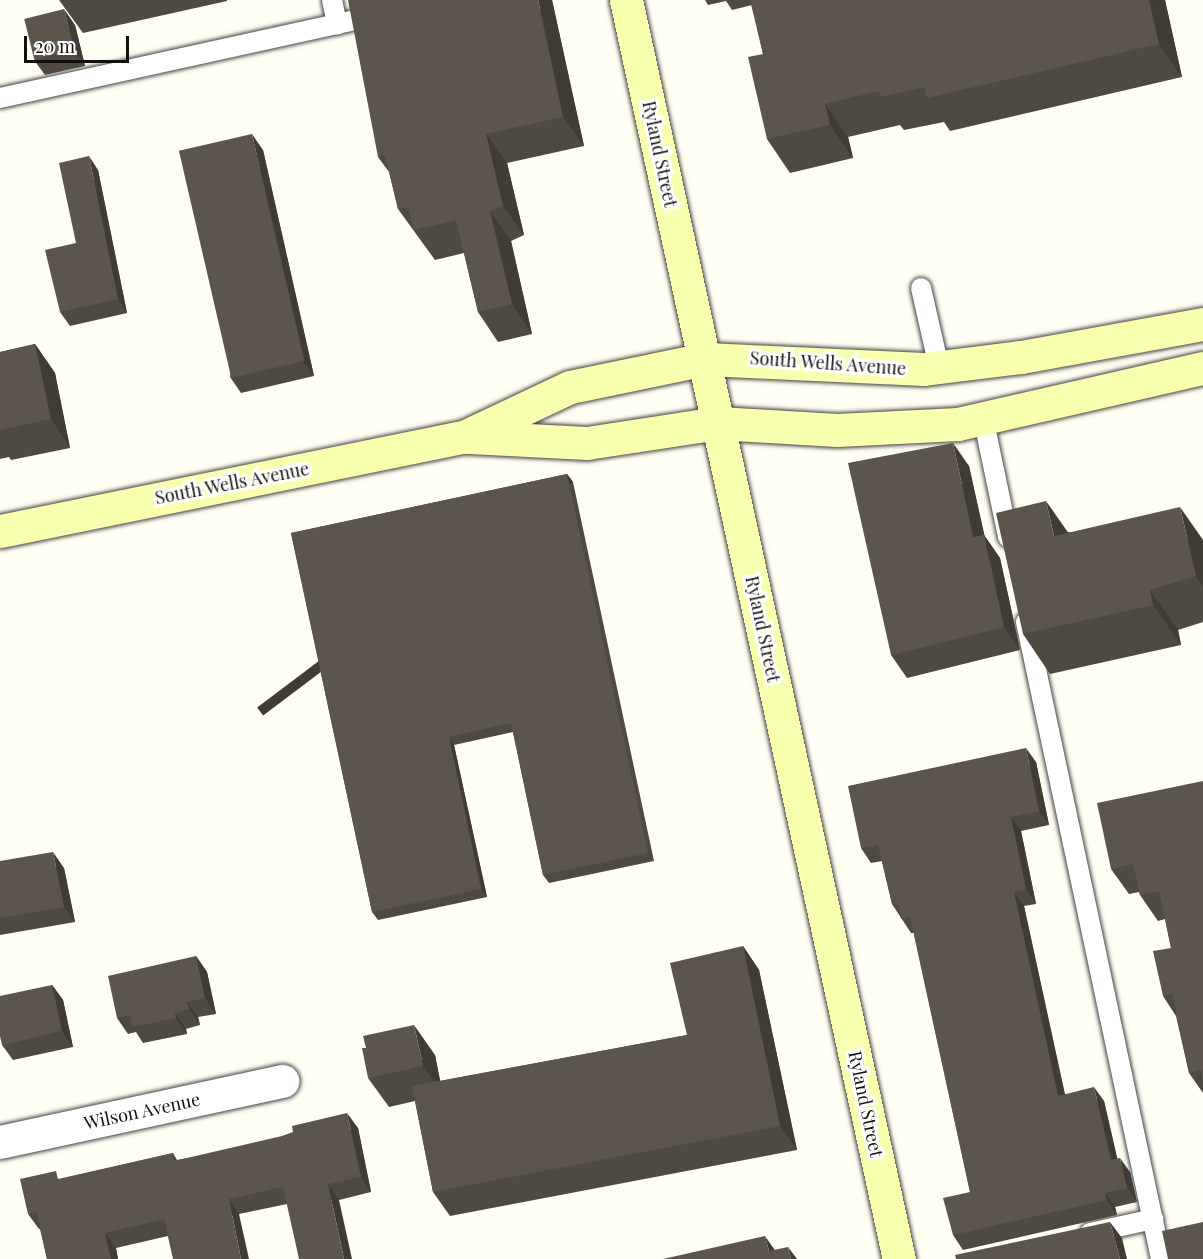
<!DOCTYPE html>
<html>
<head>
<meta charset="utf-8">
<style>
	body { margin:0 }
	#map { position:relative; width:1203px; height:1259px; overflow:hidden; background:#fffff4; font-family:"Playfair Display",serif }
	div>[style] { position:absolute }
	.roads { filter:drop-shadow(0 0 2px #444) drop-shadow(0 0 2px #444) }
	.lane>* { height:20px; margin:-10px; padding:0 10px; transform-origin:10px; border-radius:10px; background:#fff }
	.street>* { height:33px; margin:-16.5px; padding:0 16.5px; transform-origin:16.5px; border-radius:16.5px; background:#fff }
	.secondary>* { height:33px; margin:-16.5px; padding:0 16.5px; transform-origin:16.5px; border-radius:16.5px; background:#f8ffaf }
	.wall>* { inset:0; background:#4e4941 }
	.shaded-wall>* { inset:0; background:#403c35; transform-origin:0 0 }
	.building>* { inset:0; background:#5b554c; transform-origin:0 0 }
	span { translate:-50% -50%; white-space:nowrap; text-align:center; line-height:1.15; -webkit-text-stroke:6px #fff; paint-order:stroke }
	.street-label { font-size:18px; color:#111 }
	.scale { position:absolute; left:24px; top:36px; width:105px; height:27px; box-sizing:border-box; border:3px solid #111; border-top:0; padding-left:8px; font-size:18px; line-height:21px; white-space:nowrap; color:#111; -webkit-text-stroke:4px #fff; paint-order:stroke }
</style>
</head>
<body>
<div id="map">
	<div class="roads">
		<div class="lane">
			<i style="left:332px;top:0;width:25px;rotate:78deg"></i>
			<i style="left:0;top:98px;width:387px;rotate:-12.4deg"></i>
			<i style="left:921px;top:288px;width:81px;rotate:77.2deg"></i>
			<i style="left:983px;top:417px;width:123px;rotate:78.2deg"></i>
			<i style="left:1026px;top:622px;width:651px;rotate:78.03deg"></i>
			<i style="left:1090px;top:1233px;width:65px;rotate:-12.5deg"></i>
		</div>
		<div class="street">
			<i style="left:0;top:1142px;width:289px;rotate:-12.2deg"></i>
		</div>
		<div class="secondary">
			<i style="left:626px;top:0;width:1288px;rotate:77.77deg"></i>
			<i style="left:469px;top:437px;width:118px;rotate:2.9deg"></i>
			<i style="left:587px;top:443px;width:133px;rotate:-8.7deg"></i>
			<i style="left:718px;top:423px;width:119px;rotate:3.4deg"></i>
			<i style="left:837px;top:430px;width:121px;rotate:-2.8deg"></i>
			<i style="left:958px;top:424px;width:251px;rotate:-12.9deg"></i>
			<i style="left:0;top:531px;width:473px;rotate:-11.5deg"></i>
			<i style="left:464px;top:437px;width:117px;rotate:-25.3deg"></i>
			<i style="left:570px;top:387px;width:138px;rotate:-11.7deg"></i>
			<i style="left:705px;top:359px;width:219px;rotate:2.6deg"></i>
			<i style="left:924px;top:369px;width:98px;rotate:-7.1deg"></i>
			<i style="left:1021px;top:357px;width:185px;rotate:-10.3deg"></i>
		</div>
	</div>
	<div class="wall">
		<i style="clip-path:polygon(59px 0,227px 0,227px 1px,83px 33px)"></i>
		<i style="clip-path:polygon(552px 0,584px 146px,507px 163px,524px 235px,511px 241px,532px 334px,498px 342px,478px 312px,464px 253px,435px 260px,398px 209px,389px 172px,378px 157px)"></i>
		<i style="clip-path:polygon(705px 0,1165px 0,1182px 77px,950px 131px,944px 122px,904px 130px,900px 125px,848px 137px,853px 158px,790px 173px,767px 139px,763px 54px,752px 5px,732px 10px,726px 1px,708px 5px)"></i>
		<i style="clip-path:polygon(75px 25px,85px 66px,45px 75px,34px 60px)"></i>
		<i style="clip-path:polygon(263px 150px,314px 376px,241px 393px,230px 377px)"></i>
		<i style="clip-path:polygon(98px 170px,127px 313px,70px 326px,60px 312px,76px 243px)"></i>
		<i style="clip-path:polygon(35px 344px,55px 373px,70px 448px,11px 460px,9px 457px,0 459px,0 352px)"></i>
		<i style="clip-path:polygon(969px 466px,984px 535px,1000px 558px,1020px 650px,907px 678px,891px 655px)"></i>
		<i style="clip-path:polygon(567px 474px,573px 482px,654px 861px,549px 883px,543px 875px,513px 732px,454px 745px,487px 897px,378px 920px,372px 912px,291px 533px)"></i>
		<i style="clip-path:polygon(1068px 532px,1203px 540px,1203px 622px,1178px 630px,1181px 645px,1050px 674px,1023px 634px)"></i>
		<i style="clip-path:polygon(1036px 762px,1049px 825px,1021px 831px,1036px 904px,1024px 906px,1065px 1094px,1104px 1101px,1117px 1159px,1130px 1172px,1137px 1202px,1115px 1207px,1117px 1215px,963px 1250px,953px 1235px,970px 1192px,914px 933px,911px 933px,892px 904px,882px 861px,871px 863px,861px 848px)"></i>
		<i style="clip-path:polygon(1203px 781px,1203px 1093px,1189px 1073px,1176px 1016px,1163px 996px,1171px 948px,1165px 919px,1158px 921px,1140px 895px,1139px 892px,1129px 894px,1111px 869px)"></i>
		<i style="clip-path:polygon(0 861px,64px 868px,75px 922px,0 935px)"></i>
		<i style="clip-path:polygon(743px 946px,759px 970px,797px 1150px,450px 1216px,433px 1192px,415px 1101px,389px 1107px,368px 1078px,435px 1055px,440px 1081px,687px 1035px)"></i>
		<i style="clip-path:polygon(196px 956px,207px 972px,216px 1014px,198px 1017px,200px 1025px,186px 1029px,187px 1034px,143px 1043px,136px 1032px,128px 1034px,117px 1018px)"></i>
		<i style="clip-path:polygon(52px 985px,63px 1000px,73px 1047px,13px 1060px,2px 1045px)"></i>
		<i style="clip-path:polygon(358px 1128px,371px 1192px,339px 1200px,287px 1204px,239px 1214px,168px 1236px,116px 1248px,118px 1259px,47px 1259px,40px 1229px,39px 1229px,28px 1214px,61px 1179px,173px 1153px,177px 1160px)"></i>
	</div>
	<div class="shaded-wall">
		<i style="clip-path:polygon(538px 0,552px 0,584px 146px,563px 117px)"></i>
		<i style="clip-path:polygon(1149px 0,1165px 0,1182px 77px,1159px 44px)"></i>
		<i style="clip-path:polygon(64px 9px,75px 25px,85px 66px,74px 50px)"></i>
		<i style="clip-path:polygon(825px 104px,848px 137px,853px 158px,830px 125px)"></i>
		<i style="clip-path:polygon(252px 134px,263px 150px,314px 376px,303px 361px)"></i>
		<i style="clip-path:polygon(486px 134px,507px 163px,524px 235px,503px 206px)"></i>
		<i style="clip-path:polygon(89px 156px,98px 170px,127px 313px,118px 299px)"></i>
		<i style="clip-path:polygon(490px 211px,511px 241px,532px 334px,512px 304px)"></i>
		<i style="clip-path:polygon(35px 344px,55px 373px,70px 448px,51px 419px)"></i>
		<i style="clip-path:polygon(953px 443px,969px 466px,990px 560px,973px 537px)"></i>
		<i style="left:567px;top:474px;width:10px;height:388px;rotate:53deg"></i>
		<i style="clip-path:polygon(1046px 501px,1074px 541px,1054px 536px)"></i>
		<i style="clip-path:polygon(1180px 507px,1203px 540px,1203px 587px,1196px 576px)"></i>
		<i style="clip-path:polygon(984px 535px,1000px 558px,1020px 650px,1004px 627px)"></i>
		<i style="clip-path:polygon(1150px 590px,1178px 630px,1181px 645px,1153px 605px)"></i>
		<i style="clip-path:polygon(449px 737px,454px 745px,487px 897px,481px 889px)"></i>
		<i style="clip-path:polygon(1026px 748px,1036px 762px,1049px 825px,1039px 811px)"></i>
		<i style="clip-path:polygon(1011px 817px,1021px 831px,1036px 904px,1026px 889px)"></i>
		<i style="clip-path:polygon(53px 852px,64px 868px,75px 922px,64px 907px)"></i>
		<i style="clip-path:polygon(1014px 892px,1024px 906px,1068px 1110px,1058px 1096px)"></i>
		<i style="clip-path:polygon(743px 946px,759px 970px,797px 1150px,780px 1126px)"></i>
		<i style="clip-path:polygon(196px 956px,207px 972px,216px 1014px,205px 998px)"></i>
		<i style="clip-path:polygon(52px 985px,63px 1000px,73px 1047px,62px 1031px)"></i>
		<i style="clip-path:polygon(187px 1002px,198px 1017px,200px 1025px,189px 1009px)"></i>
		<i style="clip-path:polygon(175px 1013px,186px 1029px,187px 1034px,176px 1018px)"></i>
		<i style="clip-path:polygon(414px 1025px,435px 1055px,443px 1095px,423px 1066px)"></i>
		<i style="clip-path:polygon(1094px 1087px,1104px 1101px,1121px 1174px,1111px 1160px)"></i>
		<i style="clip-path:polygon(347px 1113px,358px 1128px,371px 1192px,361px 1177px)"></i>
		<i style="clip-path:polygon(1120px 1158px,1130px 1172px,1137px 1202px,1127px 1188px)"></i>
		<i style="clip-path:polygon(328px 1184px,339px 1200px,352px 1259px,344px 1259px)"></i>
		<i style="clip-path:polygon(1105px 1193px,1115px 1207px,1117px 1215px,1107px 1200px)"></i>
		<i style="clip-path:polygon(229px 1199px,239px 1214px,249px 1259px,241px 1259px)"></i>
		<i style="clip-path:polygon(1110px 1222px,1122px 1238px,1127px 1259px,1120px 1259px)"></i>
		<i style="clip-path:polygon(105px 1233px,116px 1248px,118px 1259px,111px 1259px)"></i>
		<i style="clip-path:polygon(765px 1236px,781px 1259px,769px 1251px)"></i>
		<i style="clip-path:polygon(788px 1247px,797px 1259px,791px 1259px)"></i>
	</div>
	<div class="building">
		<i style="clip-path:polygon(348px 0,538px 0,563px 117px,486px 134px,503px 206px,490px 211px,512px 304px,478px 312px,456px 220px,414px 230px,408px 207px,398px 209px,385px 155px,378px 157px)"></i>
		<i style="clip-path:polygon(750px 0,1149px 0,1159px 44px,927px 98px,925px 87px,881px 97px,879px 91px,825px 104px,830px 125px,767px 139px,748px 57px,763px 54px)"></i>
		<i style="left:64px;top:9px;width:42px;height:41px;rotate:76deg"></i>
		<i style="left:252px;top:134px;width:233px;height:75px;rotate:77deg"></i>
		<i style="clip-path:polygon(89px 156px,118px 299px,60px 312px,45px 250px,76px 243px,59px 163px)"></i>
		<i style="clip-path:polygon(35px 344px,51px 419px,0 430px,0 352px)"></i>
		<i style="clip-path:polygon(953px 443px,973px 537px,984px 535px,1004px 627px,891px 655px,848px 463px)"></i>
		<i style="clip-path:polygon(567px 474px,648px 853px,543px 875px,511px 723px,449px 737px,481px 889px,372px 912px,291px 533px)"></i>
		<i style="clip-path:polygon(1046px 501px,1054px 536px,1180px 507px,1196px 576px,1150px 590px,1153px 605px,1023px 634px,996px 513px)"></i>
		<i style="clip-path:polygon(1026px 748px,1039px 811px,1011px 817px,1026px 889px,1014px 892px,1058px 1096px,1094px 1087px,1111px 1160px,1120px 1158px,1127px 1188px,1105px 1193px,1107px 1200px,953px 1235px,943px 1198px,970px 1192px,910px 917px,901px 919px,898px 903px,892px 904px,878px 845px,861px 848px,848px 786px)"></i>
		<i style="clip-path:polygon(1203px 781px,1203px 1084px,1201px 1070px,1189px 1073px,1172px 994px,1163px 996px,1153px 951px,1171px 948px,1159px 891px,1140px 895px,1133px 864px,1111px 869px,1097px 803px)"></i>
		<i style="clip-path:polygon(53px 852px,64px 907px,0 918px,0 861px)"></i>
		<i style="clip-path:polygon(743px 946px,780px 1126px,433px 1192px,412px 1086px,687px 1035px,670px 963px)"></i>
		<i style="clip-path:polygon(196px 956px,205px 998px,187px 1002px,189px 1009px,175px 1013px,176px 1018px,132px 1027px,130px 1015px,117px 1018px,108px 976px)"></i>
		<i style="clip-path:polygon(52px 985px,62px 1031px,2px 1045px,0 1036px,0 996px)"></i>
		<i style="clip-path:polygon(414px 1025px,423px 1066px,368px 1078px,362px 1048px,366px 1048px,363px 1036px)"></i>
		<i style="clip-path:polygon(347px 1113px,361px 1177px,328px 1184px,344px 1259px,299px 1259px,283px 1187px,229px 1199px,241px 1259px,173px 1259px,164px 1219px,105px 1233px,111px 1259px,47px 1259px,37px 1212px,28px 1214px,20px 1179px,56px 1171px,58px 1179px,173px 1153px,174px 1161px,282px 1136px,293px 1132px,292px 1126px)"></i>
		<i style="clip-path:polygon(1110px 1222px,1120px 1259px,956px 1259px,955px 1255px)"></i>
		<i style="clip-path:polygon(1203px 1222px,1203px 1259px,1168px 1259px,1162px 1231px)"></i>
		<i style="clip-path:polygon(765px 1236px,769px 1251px,788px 1247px,791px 1259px,663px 1259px)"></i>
	</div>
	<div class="street-label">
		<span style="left:660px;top:154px;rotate:78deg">Ryland Street</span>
		<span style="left:828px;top:363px;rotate:4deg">South Wells Avenue</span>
		<span style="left:232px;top:483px;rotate:-11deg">South Wells Avenue</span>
		<span style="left:763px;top:629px;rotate:78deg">Ryland Street</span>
		<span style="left:866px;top:1104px;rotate:78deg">Ryland Street</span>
		<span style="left:142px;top:1111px;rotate:-12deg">Wilson Avenue</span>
	</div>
	<div class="scale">20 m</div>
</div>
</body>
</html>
